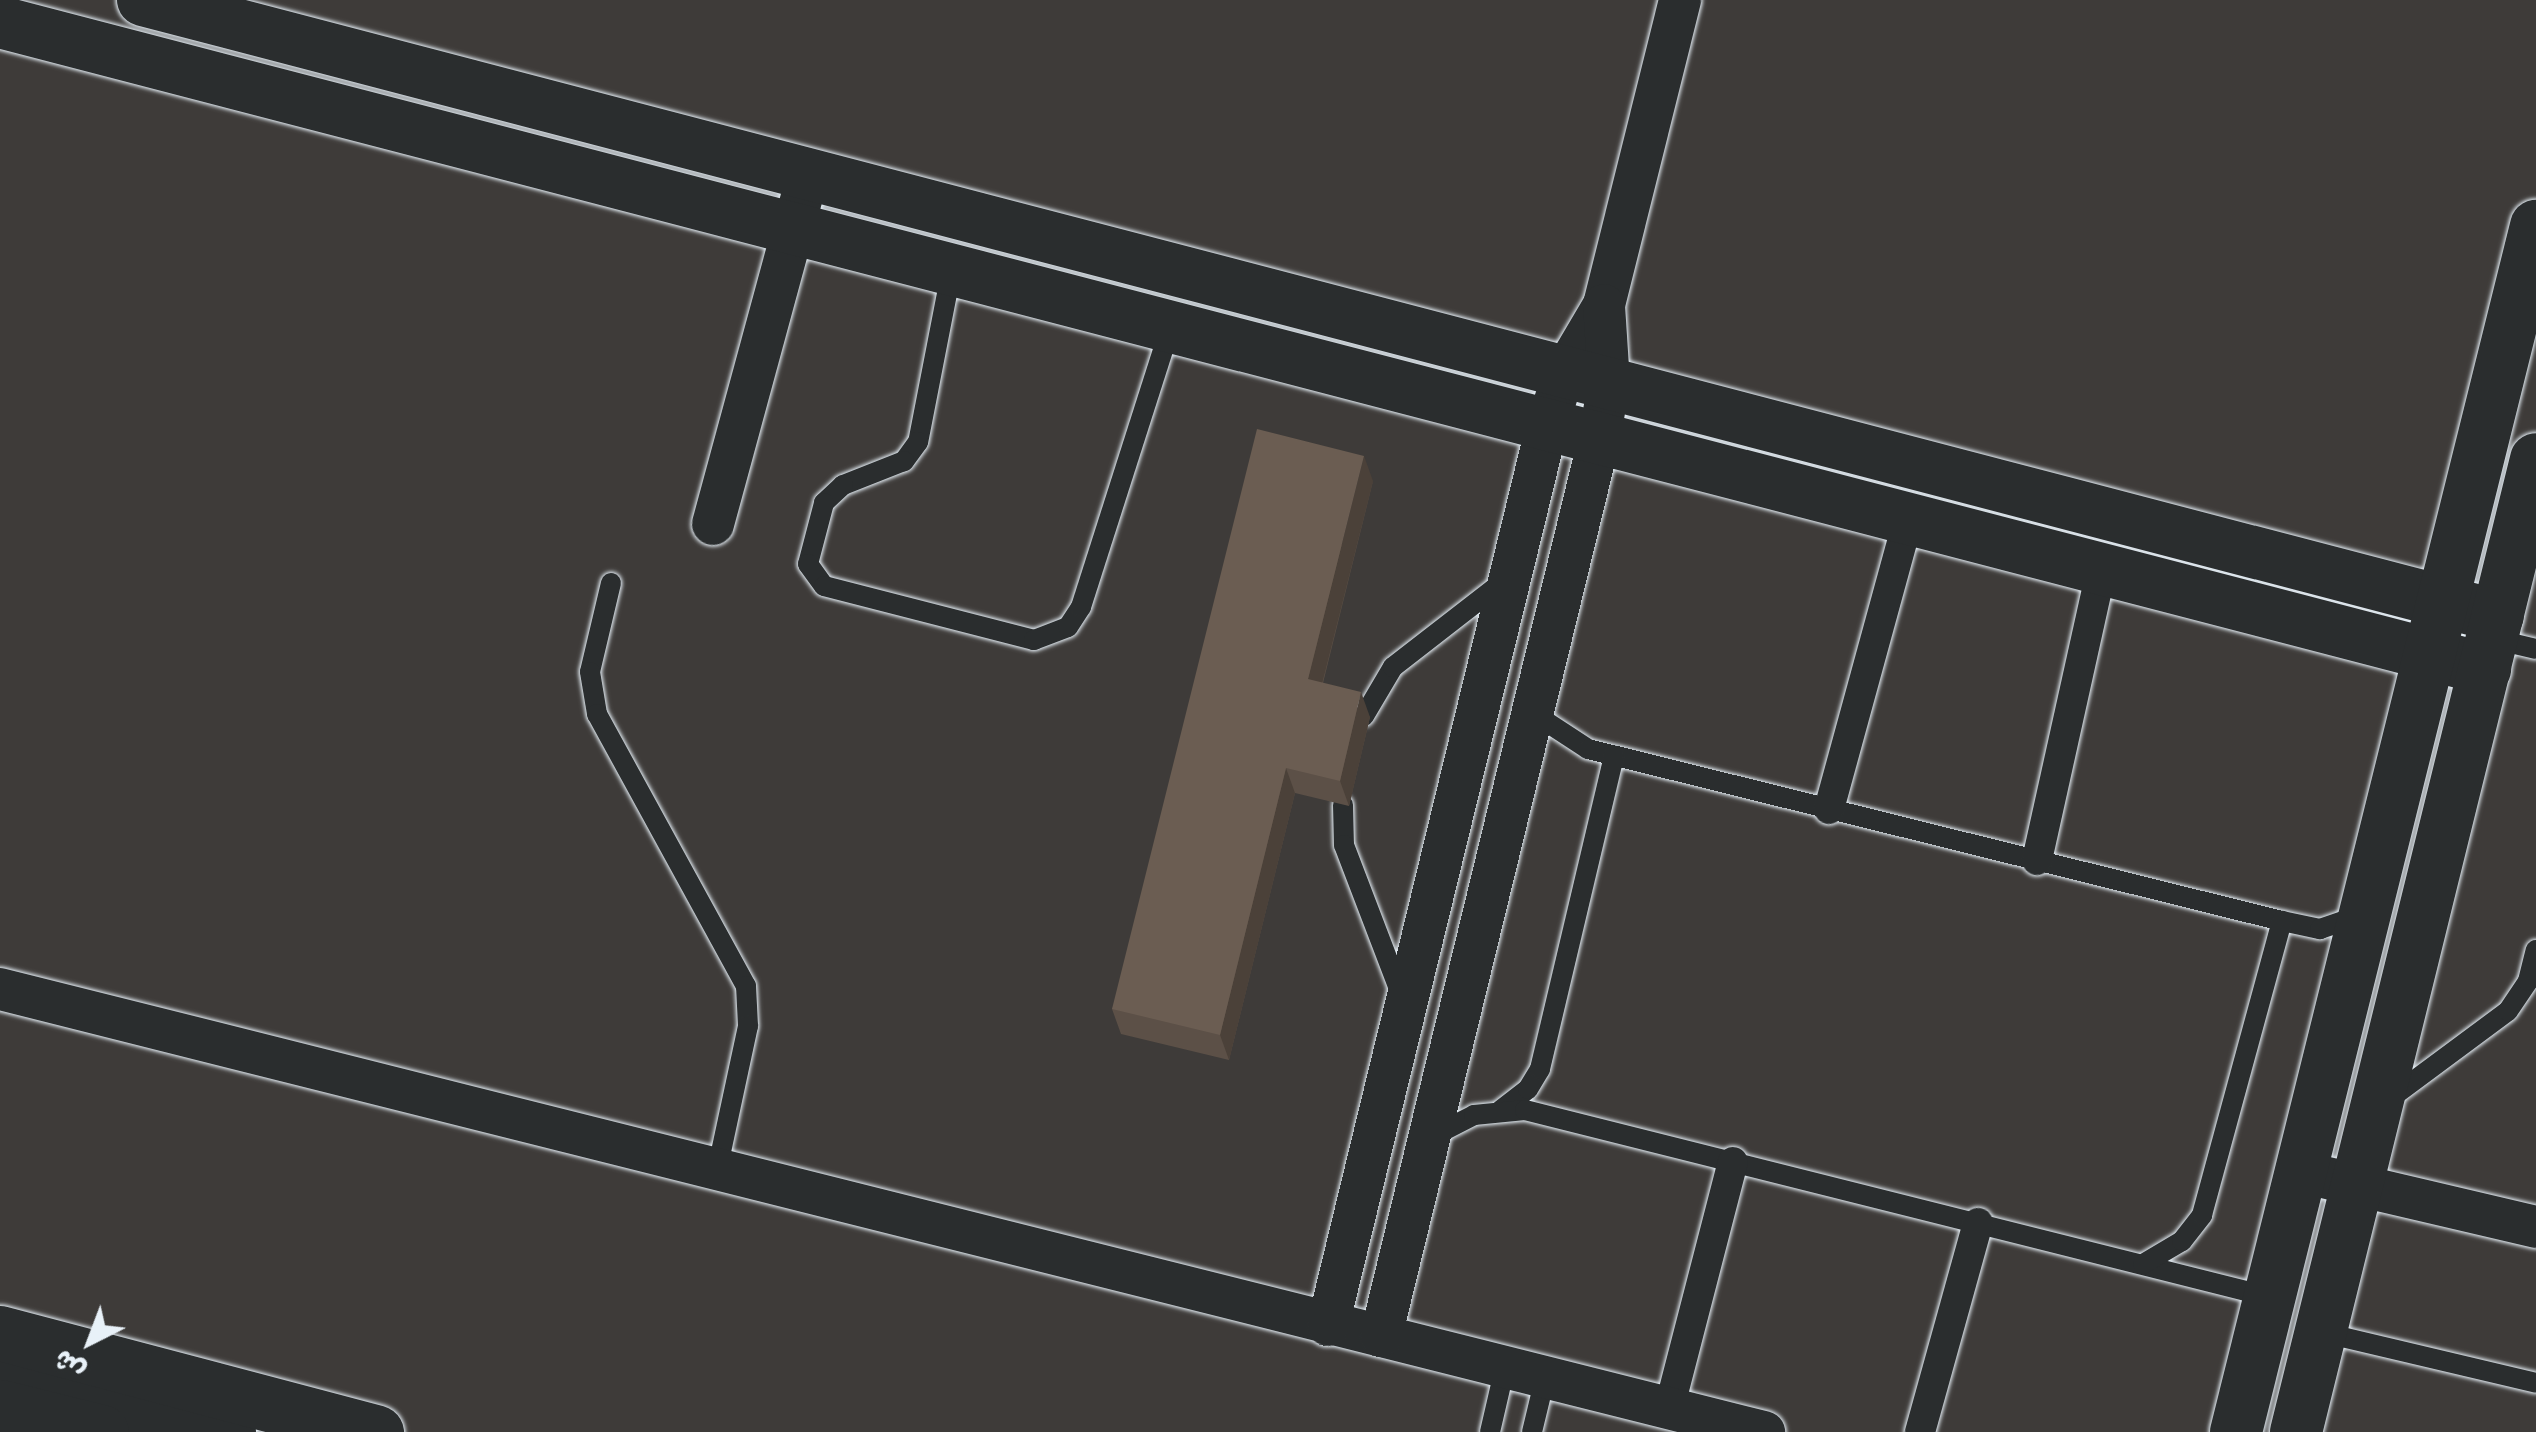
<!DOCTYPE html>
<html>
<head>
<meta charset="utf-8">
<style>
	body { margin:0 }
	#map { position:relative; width:2536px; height:1432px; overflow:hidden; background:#3e3b39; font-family:Pangolin,"Playpen Sans Arabic",sans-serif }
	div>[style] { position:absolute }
	.roads { filter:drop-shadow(0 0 2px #e8f1f8) drop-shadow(0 0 2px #e8f1f8) }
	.service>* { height:20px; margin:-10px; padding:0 10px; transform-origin:10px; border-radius:10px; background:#2a2d2e }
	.pedestrian>* { height:30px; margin:-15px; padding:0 15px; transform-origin:15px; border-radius:15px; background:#2a2d2e }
	.minor>* { height:42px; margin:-21px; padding:0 21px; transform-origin:21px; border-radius:21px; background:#2a2d2e }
	.tertiary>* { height:52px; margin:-26px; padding:0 26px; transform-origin:26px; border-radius:26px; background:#2a2d2e }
	.secondary>* { height:55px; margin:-27.5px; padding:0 27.5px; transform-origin:27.5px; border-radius:27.5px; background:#2a2d2e }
	.trunk>* { height:55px; margin:-27.5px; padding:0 27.5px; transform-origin:27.5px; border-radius:27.5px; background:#2a2d2e }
	.wall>* { inset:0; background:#5c5047 }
	.shaded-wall>* { inset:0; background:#4b4139 }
	.building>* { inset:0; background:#6b5d52 }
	span { translate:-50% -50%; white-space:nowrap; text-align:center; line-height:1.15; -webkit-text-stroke:8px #2a2d2e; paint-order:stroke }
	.north { position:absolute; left:40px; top:1292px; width:100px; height:100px; -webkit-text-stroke:8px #2a2d2e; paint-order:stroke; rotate:222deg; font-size:28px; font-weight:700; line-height:40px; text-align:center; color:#e8f1f8 }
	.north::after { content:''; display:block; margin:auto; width:35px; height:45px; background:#e8f1f8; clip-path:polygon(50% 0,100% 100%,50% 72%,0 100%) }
</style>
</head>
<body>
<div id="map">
	<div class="roads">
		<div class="service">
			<i style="left:951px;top:273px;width:172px;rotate:101deg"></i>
			<i style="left:918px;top:442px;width:24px;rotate:126deg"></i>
			<i style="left:904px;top:461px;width:66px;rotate:158.5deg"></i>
			<i style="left:843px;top:485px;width:26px;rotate:137deg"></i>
			<i style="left:824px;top:503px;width:63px;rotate:104.7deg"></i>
			<i style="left:808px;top:564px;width:27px;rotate:54deg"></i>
			<i style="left:824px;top:586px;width:217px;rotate:14.4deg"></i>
			<i style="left:1034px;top:640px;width:36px;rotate:-21deg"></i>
			<i style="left:1068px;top:627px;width:24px;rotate:-57deg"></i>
			<i style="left:1081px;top:607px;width:293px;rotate:-72.3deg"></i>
			<i style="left:611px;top:583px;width:91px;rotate:103.3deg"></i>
			<i style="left:590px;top:672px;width:43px;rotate:80.5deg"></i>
			<i style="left:597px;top:714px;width:310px;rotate:61.3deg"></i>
			<i style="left:746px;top:986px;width:40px;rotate:87.1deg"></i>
			<i style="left:748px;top:1026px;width:147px;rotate:102.1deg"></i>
			<i style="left:2494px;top:639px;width:43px;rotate:13.4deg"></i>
			<i style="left:1533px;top:713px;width:66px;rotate:33.2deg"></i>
			<i style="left:1588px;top:749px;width:715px;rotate:13.92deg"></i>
			<i style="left:2282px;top:921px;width:39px;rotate:12deg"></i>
			<i style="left:2320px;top:929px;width:40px;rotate:-18.9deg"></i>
			<i style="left:1364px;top:716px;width:57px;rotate:-59.4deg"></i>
			<i style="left:1393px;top:667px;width:140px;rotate:-37.8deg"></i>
			<i style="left:1343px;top:805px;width:40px;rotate:88.6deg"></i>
			<i style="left:1344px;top:845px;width:163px;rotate:69.1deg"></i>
			<i style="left:2388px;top:1100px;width:149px;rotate:-36.6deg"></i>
			<i style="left:2508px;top:1011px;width:36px;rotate:-56deg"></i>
			<i style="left:2528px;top:981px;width:32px;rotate:-76deg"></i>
			<i style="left:1501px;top:1110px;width:34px;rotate:-38deg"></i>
			<i style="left:1528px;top:1089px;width:23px;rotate:-59deg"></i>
			<i style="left:1540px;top:1069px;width:322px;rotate:-76.7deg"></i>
			<i style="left:1433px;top:1136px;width:46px;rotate:-27.1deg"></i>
			<i style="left:1474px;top:1115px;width:51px;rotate:-5.6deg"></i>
			<i style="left:1525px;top:1110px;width:768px;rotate:14.09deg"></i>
			<i style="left:2143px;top:1264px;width:45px;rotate:-30.5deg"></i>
			<i style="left:2182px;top:1241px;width:33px;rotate:-52deg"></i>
			<i style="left:2202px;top:1215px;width:305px;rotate:-74.8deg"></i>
			<i style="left:2321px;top:1332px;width:221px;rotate:13.3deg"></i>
			<i style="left:1490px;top:1432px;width:67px;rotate:-77deg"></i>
			<i style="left:1532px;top:1432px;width:56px;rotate:-76.5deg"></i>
		</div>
		<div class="pedestrian">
			<i style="left:1829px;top:809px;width:300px;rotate:-74.7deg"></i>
			<i style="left:2037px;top:860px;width:296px;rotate:-77.5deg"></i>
			<i style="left:1669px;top:1409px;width:255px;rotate:-75.5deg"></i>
			<i style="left:1920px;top:1432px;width:217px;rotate:-74.5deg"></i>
		</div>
		<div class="minor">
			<i style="left:713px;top:524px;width:337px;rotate:-74.8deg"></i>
			<i style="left:0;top:989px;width:1819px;rotate:14.1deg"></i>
			<i style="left:2302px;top:1172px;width:240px;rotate:13.2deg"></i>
			<i style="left:1328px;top:1325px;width:925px;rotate:-76.31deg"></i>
			<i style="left:1547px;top:426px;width:56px;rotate:-72.2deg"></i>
			<i style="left:1564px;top:373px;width:79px;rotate:-59.5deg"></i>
			<i style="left:1604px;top:305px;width:314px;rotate:-76deg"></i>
			<i style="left:1381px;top:1336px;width:922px;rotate:-76.33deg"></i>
			<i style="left:1599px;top:440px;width:58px;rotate:-80deg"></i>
			<i style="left:1609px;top:383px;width:78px;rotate:-93.7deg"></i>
		</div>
		<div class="tertiary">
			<i style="left:143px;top:0;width:2434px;rotate:14.66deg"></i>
			<i style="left:0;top:22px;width:2568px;rotate:14.59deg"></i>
			<i style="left:2236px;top:1432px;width:1243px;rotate:-76.03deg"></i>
			<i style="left:2296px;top:1432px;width:1002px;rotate:-76.14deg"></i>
		</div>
		<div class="secondary">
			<i style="left:0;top:1375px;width:235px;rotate:14deg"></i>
		</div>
		<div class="trunk">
			<i style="left:0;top:1333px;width:389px;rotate:14.8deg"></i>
			<i style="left:0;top:1407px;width:104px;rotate:13.9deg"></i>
		</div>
	</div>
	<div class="wall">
		<i style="clip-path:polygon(1373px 481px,1323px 683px,1370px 717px,1349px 806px,1295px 793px,1229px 1060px,1121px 1034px,1112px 1009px)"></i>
	</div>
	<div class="shaded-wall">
		<i style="clip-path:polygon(1364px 456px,1373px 481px,1317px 704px,1308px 679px)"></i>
		<i style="clip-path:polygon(1361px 692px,1370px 717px,1349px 806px,1340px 781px)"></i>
		<i style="clip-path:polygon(1286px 768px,1295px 793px,1229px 1060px,1220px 1035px)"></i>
	</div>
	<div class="building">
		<i style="clip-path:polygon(1257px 429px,1364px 456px,1308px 679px,1361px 692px,1340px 781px,1286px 768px,1220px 1035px,1112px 1009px)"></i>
	</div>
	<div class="north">ش</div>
</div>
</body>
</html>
